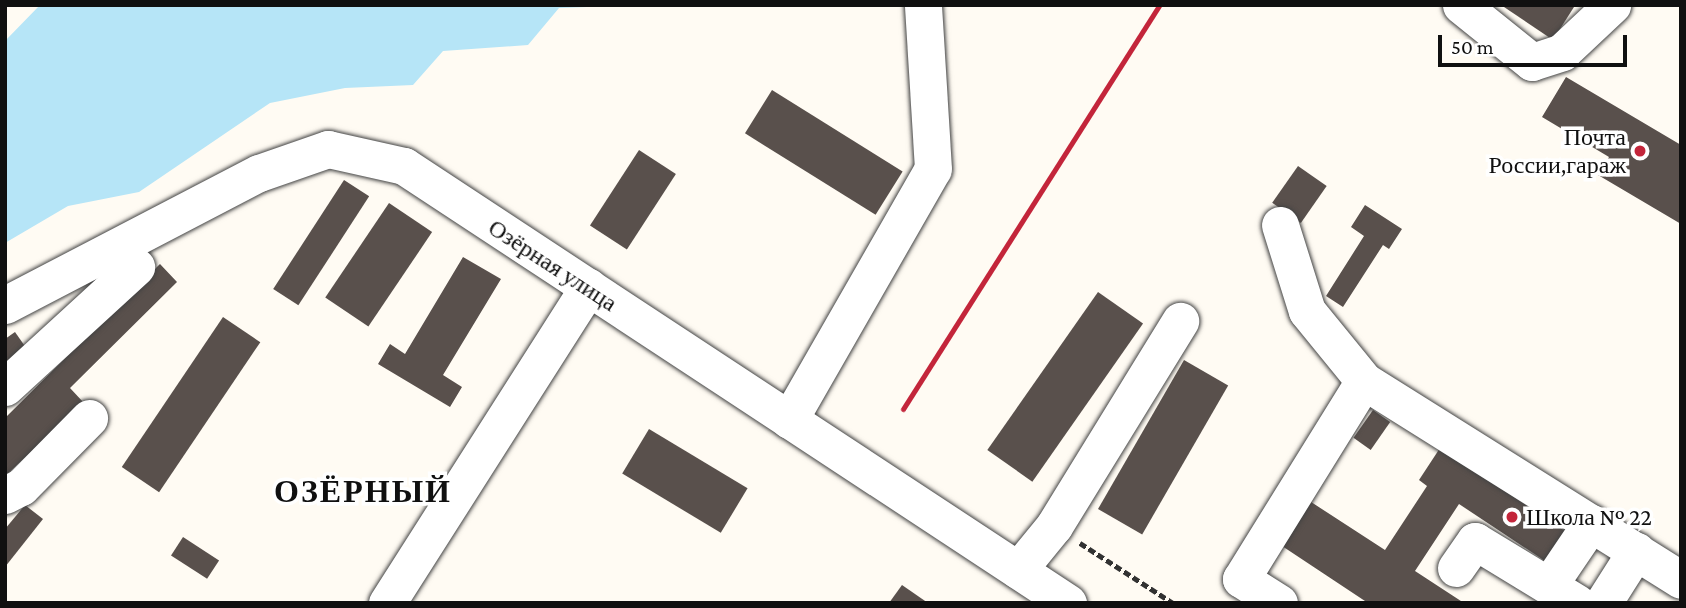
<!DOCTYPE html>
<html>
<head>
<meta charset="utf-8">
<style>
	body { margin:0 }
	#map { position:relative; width:1686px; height:608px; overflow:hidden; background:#fffbf3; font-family:"Crimson Pro",serif }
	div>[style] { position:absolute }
	.water>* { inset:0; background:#b6e5f7 }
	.building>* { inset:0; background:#59504c; transform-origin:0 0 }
	.path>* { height:4.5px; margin-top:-2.25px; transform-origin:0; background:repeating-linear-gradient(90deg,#323232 0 7px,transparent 0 10.5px) }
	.roads { filter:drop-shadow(0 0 2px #434343) drop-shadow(0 0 2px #434343) }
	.minor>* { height:37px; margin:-18.5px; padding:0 18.5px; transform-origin:18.5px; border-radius:18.5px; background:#fff }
	.rail>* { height:5px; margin:-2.5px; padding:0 2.5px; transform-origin:2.5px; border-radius:2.5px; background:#c3253a }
	.dots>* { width:19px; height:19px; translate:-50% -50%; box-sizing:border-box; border:4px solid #fff; border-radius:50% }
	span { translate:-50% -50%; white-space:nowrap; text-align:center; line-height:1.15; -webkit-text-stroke:7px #fff; paint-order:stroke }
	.poi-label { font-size:24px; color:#101010 }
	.right { translate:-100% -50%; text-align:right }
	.left { translate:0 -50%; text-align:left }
	.street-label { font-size:24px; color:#101010 }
	.district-label { font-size:32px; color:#101010; font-weight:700; letter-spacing:2px }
	.frame { position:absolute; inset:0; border:7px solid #101010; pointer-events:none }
	.scale { position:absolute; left:1438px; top:35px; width:189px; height:32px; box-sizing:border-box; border:4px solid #101010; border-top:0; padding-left:9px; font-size:21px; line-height:24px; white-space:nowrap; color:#101010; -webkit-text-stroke:5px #fff; paint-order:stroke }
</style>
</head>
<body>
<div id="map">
	<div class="water">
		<i style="clip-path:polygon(40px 5px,644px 5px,559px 8px,528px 45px,443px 51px,413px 85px,345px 88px,270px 103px,139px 192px,68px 206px,5px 243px,5px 41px)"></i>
	</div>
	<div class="building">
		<i style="clip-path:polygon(1501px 5px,1572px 5px,1574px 7px,1553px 40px)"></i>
		<i style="clip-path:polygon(1566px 77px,1681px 145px,1681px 224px,1598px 175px,1609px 157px,1542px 117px)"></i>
		<i style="left:772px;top:90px;width:154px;height:51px;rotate:32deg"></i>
		<i style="left:639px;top:150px;width:44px;height:90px;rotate:33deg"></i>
		<i style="left:1298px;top:166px;width:35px;height:45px;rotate:35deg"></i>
		<i style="left:344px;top:180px;width:30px;height:130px;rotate:33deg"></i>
		<i style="left:389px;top:203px;width:52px;height:114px;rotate:34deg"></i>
		<i style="clip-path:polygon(1365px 205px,1402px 229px,1389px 249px,1383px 245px,1343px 307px,1326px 296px,1364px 236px,1351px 227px)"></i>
		<i style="clip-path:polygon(463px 257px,501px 279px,443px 375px,462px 387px,450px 407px,378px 364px,390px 344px,405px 354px)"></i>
		<i style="clip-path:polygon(160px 264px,177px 282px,70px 388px,84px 403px,5px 476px,5px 418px)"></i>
		<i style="left:1098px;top:292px;width:55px;height:193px;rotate:35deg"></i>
		<i style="left:223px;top:317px;width:45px;height:181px;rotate:34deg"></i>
		<i style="clip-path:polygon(15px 332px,29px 352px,5px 368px,5px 339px)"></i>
		<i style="left:1184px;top:360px;width:51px;height:172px;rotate:30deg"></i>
		<i style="left:1373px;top:410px;width:21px;height:34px;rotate:35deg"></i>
		<i style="left:649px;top:429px;width:115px;height:52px;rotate:31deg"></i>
		<i style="clip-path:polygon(1440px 448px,1565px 531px,1545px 561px,1459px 504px,1415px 571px,1464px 603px,1368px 603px,1279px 544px,1308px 500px,1385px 550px,1427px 486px,1419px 480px)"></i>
		<i style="clip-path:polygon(25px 505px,43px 519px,5px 567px,5px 529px)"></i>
		<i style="left:183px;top:537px;width:43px;height:22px;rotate:33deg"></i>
		<i style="clip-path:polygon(902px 585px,928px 603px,889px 603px)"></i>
	</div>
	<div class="path">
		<i style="left:1080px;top:543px;width:111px;rotate:32.8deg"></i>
	</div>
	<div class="roads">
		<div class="minor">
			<i style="left:1461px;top:5px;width:91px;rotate:38.8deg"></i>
			<i style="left:1532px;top:62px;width:32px;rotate:-18deg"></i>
			<i style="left:1562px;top:52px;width:69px;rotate:-43.2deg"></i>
			<i style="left:1280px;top:225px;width:90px;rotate:72.6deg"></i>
			<i style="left:1307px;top:311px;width:90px;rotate:50.8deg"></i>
			<i style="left:1364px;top:381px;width:374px;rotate:32.1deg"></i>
			<i style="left:5px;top:305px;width:286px;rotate:-27.5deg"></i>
			<i style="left:259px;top:173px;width:73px;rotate:-19.2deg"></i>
			<i style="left:328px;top:149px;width:78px;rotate:12.6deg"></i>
			<i style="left:404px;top:166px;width:795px;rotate:33.35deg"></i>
			<i style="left:5px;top:387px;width:178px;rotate:-42.5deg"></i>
			<i style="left:789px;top:420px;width:289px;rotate:-60.2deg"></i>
			<i style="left:933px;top:169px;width:164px;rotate:-93.5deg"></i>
			<i style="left:5px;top:495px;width:18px;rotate:-27deg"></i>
			<i style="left:21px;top:487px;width:97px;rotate:-45.4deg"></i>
			<i style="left:1456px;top:568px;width:33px;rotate:-55deg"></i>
			<i style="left:1475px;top:541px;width:119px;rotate:31.3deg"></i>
			<i style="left:1018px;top:570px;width:57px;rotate:-50.7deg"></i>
			<i style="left:1054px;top:526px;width:241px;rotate:-58.4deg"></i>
			<i style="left:1549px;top:585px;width:75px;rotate:-55.9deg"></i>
			<i style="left:387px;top:603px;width:375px;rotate:-57.5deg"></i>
			<i style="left:1279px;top:603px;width:45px;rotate:-147.7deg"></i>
			<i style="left:1241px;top:579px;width:233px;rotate:-58.2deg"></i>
			<i style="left:1603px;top:603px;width:62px;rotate:-57.6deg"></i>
		</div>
	</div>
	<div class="rail">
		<i style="left:903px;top:409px;width:478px;rotate:-57.6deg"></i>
	</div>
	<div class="dots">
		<i style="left:1640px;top:151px;background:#c3253a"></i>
		<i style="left:1512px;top:517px;background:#c3253a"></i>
	</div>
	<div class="poi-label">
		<span class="right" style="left:1626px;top:151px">Почта<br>России,гараж</span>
		<span class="left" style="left:1526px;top:517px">Школа № 22</span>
	</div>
	<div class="street-label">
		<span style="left:553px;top:265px;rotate:33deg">Озёрная улица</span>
	</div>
	<div class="district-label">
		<span style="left:363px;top:491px">ОЗЁРНЫЙ</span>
	</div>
	<div class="frame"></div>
	<div class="scale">50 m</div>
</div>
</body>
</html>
